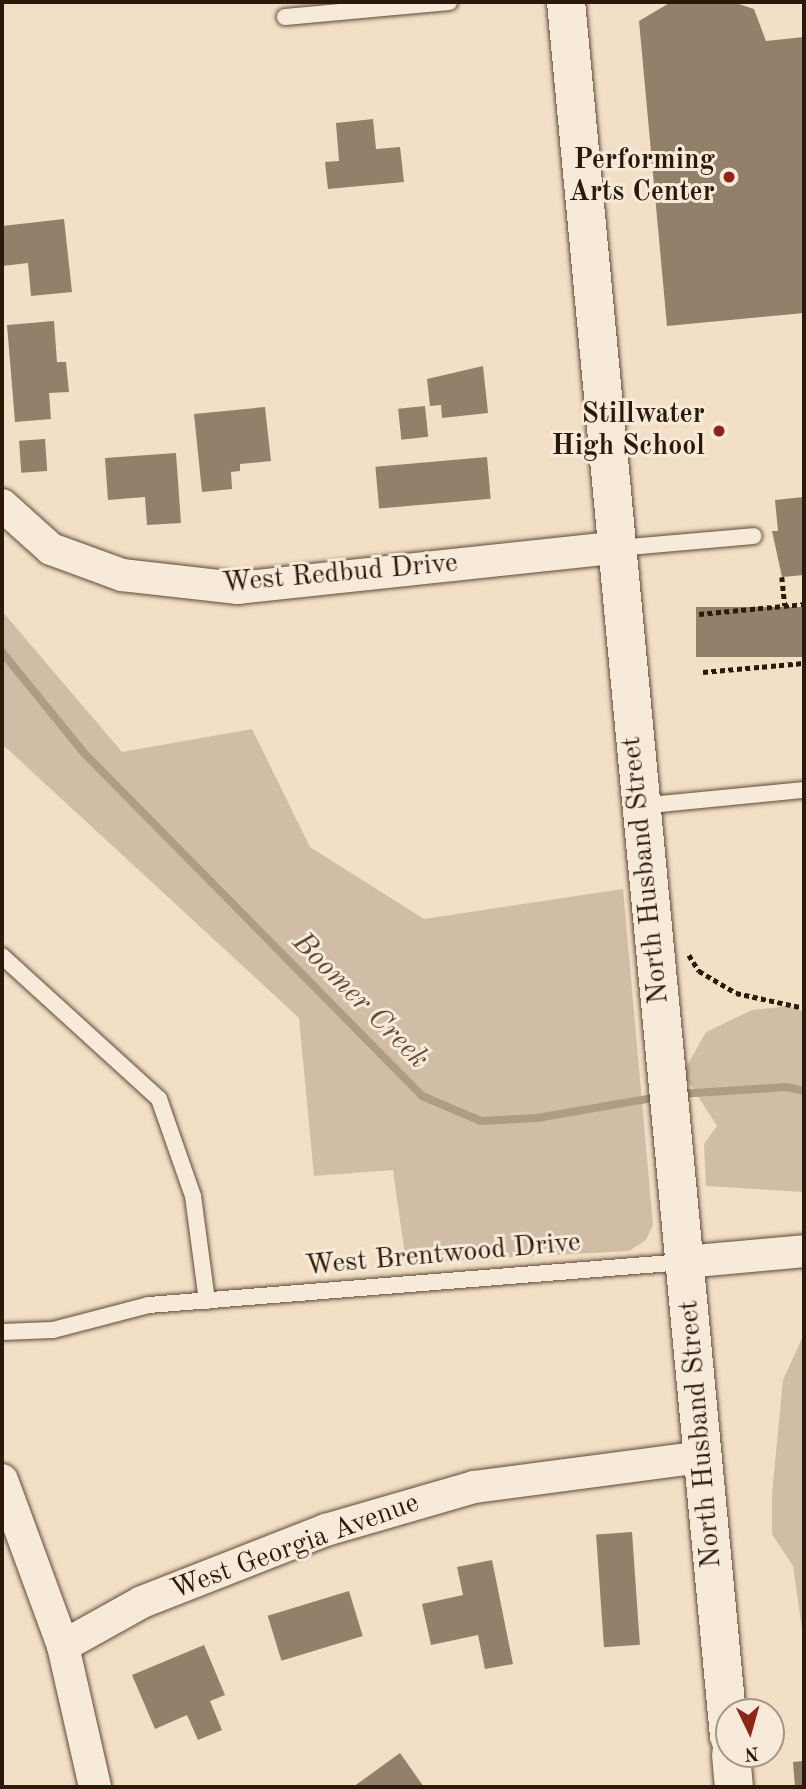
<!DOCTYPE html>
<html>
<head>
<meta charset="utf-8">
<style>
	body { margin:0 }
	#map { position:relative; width:806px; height:1789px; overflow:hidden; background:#f2dfc5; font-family:"Old Standard TT",serif }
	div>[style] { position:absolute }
	.green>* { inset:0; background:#d1bda5 }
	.stream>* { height:8px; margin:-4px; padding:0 4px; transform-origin:4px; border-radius:4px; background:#af9c85 }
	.building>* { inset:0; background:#93806b; transform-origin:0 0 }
	.path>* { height:4.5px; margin-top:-2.25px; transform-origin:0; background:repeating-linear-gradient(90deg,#2d190a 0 5px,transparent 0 8.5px) }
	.roads { filter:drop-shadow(0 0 2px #5e4a39) drop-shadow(0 0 2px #5e4a39) }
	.service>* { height:16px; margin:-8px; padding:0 8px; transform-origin:8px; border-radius:8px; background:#f7ead9 }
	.minor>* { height:32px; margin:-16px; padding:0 16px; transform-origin:16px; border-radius:16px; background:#f7ead9 }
	.tertiary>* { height:38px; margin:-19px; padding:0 19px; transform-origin:19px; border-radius:19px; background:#f7ead9 }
	.dots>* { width:19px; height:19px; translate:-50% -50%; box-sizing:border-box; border:4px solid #f7ead9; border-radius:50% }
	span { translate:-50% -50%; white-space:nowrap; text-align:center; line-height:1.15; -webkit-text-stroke:6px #f7ead9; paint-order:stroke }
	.poi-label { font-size:28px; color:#2d190a; font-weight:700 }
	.right { translate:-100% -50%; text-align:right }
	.street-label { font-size:28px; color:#2d190a }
	.water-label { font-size:30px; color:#614d3b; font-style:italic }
	.frame { position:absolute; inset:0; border:4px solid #2d190a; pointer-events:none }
	.north { position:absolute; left:715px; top:1698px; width:70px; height:70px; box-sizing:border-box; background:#f7ead9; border:2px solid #a69686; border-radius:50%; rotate:175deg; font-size:19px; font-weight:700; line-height:28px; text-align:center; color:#2d190a }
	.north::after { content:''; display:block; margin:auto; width:24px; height:32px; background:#8f2418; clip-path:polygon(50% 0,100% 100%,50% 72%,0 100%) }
</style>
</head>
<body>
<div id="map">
	<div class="green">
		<i style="clip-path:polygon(2px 611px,122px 752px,252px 729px,310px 847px,424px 919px,623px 889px,653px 1225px,646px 1240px,629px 1251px,406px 1263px,393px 1170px,314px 1176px,299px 1018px,2px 744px)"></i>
		<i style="clip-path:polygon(790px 1006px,804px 1012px,804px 1192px,706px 1186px,704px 1144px,717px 1126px,683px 1073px,706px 1032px,752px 1010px)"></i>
		<i style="clip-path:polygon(804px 1334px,804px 1643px,793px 1566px,772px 1534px,772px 1494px,783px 1380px)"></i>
	</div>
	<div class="stream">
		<i style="left:2px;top:652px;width:130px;rotate:50.9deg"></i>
		<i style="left:84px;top:753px;width:482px;rotate:45.4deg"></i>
		<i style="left:422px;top:1096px;width:64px;rotate:23deg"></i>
		<i style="left:481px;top:1121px;width:56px;rotate:-3.1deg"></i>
		<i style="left:537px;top:1118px;width:124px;rotate:-9.8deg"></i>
		<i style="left:679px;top:1094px;width:108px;rotate:-3.7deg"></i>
		<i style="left:787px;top:1087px;width:17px;rotate:13deg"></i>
	</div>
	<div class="building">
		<i style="clip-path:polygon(671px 2px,733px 2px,754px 9px,766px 41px,804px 37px,804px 313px,667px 326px,639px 21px)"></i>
		<i style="clip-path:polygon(373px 119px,376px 149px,400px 147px,404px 182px,328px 189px,325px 162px,339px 161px,336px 123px)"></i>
		<i style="clip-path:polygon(64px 219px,72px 292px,31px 296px,28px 263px,2px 266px,2px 226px)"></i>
		<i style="clip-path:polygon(54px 321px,57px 362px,66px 362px,69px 392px,49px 393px,51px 419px,15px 422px,7px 325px)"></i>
		<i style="clip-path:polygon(483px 366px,488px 413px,442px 418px,441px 405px,430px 406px,427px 379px)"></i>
		<i style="left:425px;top:406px;width:31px;height:27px;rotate:84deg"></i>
		<i style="clip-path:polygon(265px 407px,271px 461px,240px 464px,240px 471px,231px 472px,232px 489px,202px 492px,194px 414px)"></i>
		<i style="left:45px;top:439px;width:32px;height:26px;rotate:86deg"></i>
		<i style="clip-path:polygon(176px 453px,181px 523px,147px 525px,145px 497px,108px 500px,105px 458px)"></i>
		<i style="left:487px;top:457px;width:42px;height:112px;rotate:85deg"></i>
		<i style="clip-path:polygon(804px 497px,804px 575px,782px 577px,772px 531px,778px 531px,775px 500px)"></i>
		<i style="left:804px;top:607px;width:50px;height:108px;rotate:90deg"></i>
		<i style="left:632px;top:1532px;width:113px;height:36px;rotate:86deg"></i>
		<i style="clip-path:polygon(492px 1560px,513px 1664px,485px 1669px,478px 1635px,431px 1645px,422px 1604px,463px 1595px,457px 1567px)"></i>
		<i style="left:349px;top:1591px;width:47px;height:85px;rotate:73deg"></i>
		<i style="clip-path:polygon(204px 1645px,225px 1695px,210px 1701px,222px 1730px,198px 1740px,187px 1715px,155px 1729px,132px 1675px)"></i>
		<i style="clip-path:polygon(400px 1753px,424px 1787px,353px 1787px)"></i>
		<i style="clip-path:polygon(804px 1761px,804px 1787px,795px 1787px,793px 1762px)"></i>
	</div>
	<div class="path">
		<i style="left:782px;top:577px;width:29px;rotate:84deg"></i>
		<i style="left:699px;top:614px;width:105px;rotate:-5.4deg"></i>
		<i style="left:703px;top:672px;width:101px;rotate:-5.1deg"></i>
		<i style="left:689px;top:955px;width:19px;rotate:58deg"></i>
		<i style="left:699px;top:971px;width:43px;rotate:30.7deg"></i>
		<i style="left:736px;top:993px;width:70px;rotate:12.4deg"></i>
	</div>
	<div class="roads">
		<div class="service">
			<i style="left:285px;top:17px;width:165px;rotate:-5.2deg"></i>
			<i style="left:617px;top:548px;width:137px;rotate:-5deg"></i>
			<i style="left:640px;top:806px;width:165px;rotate:-5.6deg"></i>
			<i style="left:2px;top:956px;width:212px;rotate:42.3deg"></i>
			<i style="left:159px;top:1099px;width:103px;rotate:70.7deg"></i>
			<i style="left:193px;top:1196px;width:106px;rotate:82.4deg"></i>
			<i style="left:2px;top:1332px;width:51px;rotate:-2.2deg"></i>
			<i style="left:53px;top:1330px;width:99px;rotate:-14.6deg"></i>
			<i style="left:149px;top:1305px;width:537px;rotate:-4.6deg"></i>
		</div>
		<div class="minor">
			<i style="left:2px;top:505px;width:66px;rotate:41.9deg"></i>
			<i style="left:51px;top:549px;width:76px;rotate:20.1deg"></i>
			<i style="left:122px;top:575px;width:117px;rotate:6.4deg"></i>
			<i style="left:238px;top:588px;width:379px;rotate:-6.1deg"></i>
			<i style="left:684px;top:1262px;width:121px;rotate:-5.2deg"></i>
			<i style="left:2px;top:1480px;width:177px;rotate:69.8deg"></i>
			<i style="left:63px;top:1646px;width:145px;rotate:77.2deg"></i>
			<i style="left:63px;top:1646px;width:90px;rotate:-29.1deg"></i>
			<i style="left:142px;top:1602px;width:198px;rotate:-21.4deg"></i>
			<i style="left:326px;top:1530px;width:154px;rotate:-16.2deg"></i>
			<i style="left:474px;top:1487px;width:231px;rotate:-7.5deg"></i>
		</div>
		<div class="tertiary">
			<i style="left:566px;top:2px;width:1743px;rotate:84.63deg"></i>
			<i style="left:731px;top:1754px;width:33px;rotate:85deg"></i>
		</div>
	</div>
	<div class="dots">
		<i style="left:729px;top:177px;background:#8f2418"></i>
		<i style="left:719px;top:431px;background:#8f2418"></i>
	</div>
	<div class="poi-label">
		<span class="right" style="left:715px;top:177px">Performing<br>Arts Center</span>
		<span class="right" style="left:705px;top:431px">Stillwater<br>High School</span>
	</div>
	<div class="street-label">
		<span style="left:340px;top:574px;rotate:-5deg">West Redbud Drive</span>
		<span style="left:646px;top:870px;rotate:-96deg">North Husband Street</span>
		<span style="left:443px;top:1255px;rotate:-5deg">West Brentwood Drive</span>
		<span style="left:701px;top:1434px;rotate:-95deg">North Husband Street</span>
		<span style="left:295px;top:1547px;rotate:-20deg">West Georgia Avenue</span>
	</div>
	<div class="water-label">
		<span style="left:360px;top:1001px;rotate:45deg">Boomer Creek</span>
	</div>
	<div class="frame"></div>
	<div class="north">N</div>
</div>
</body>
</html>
